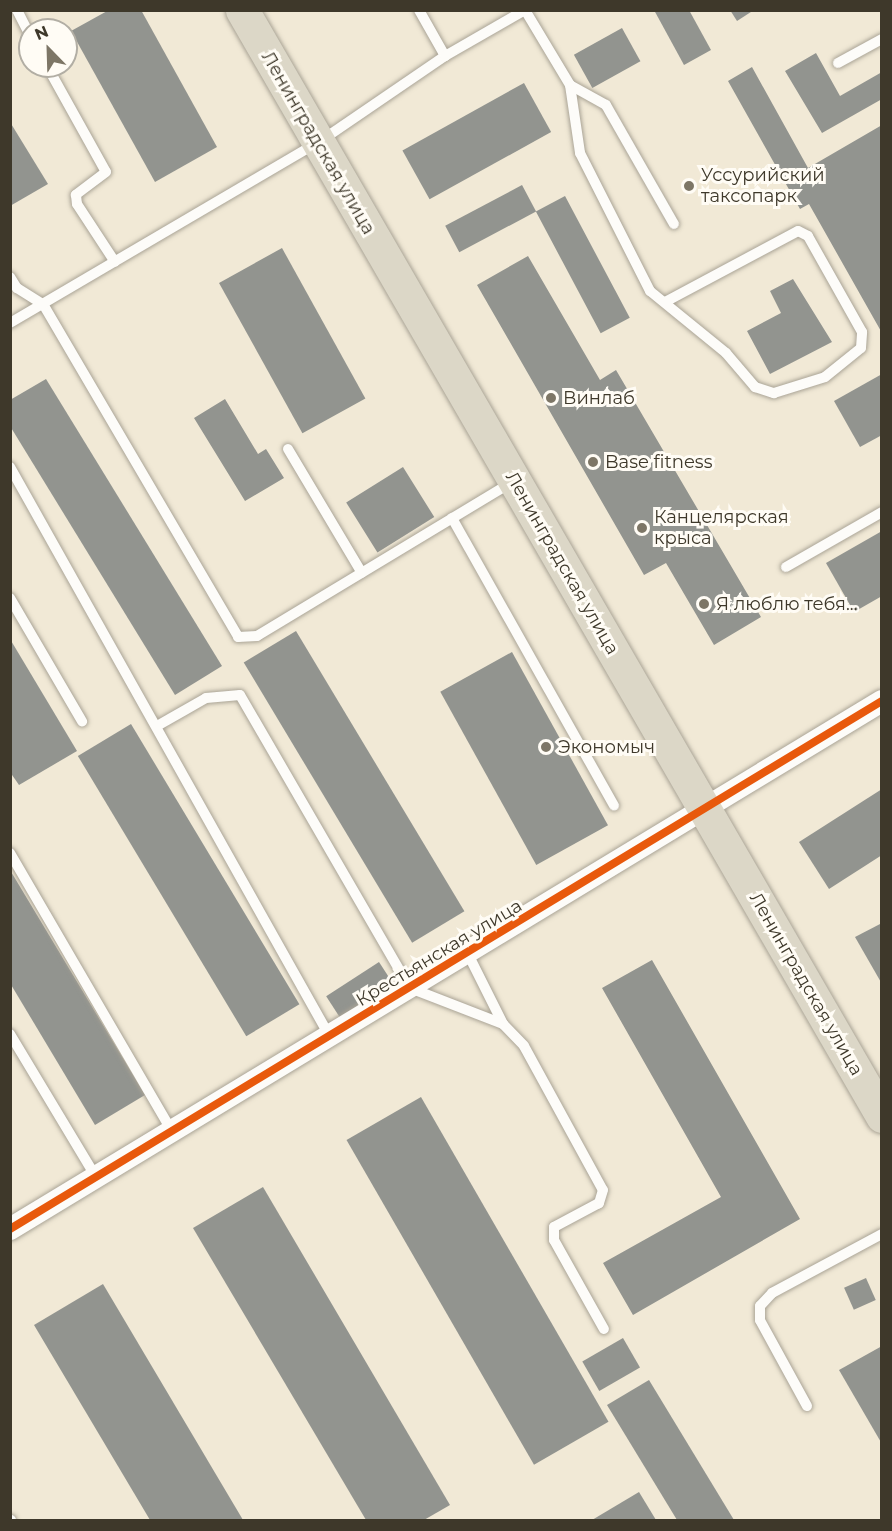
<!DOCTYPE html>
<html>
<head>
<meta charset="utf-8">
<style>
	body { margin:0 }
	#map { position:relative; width:892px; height:1531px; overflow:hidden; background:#f1e9d6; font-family:Montserrat,sans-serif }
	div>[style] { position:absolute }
	.building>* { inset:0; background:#92948f; transform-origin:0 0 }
	.roads { filter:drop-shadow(0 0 2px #aaa496) drop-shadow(0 0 2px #aaa496) }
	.service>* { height:10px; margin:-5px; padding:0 5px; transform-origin:5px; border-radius:5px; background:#fdfcf9 }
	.minor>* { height:22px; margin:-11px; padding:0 11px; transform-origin:11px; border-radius:11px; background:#fdfcf9 }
	.trunk>* { height:33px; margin:-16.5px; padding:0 16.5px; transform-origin:16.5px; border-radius:16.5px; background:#dcd7c7 }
	.cycleway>* { height:8px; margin:-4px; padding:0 4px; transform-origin:4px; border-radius:4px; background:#e8590c }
	.dots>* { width:16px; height:16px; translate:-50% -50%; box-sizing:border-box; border:3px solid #fffcf5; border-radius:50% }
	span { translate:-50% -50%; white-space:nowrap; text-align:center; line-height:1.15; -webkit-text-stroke:6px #fffcf5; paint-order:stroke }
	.street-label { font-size:18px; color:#3e382a }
	.poi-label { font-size:18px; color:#3e382a }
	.left { translate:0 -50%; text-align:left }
	.frame { position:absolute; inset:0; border:12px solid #3e382a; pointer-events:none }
	.north { position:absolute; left:18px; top:18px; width:60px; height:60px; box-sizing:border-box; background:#fffcf5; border:2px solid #b2aea4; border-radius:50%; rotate:337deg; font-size:16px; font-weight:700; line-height:24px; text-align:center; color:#3e382a }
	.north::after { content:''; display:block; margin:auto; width:21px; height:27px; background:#7d7666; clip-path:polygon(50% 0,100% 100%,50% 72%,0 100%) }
</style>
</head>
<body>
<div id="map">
	<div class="building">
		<i style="clip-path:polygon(109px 10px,141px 10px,217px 147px,155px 182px,71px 31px)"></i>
		<i style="clip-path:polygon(654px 10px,689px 10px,711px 50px,684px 65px)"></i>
		<i style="clip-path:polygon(730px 10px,754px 10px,737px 21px)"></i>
		<i style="left:622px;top:28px;width:38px;height:55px;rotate:61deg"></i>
		<i style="clip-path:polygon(816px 53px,840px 96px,882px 72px,882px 99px,822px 133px,785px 71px)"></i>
		<i style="clip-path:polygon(752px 67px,808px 168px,882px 125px,882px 333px,809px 204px,800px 209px,728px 81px)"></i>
		<i style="left:524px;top:83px;width:56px;height:139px;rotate:61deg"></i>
		<i style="clip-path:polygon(10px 122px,48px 184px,10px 206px)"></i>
		<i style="left:522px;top:185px;width:30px;height:87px;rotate:62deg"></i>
		<i style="left:565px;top:196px;width:138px;height:33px;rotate:62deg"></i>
		<i style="left:282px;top:248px;width:172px;height:72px;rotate:61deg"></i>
		<i style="clip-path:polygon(528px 256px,600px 380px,616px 370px,761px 617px,714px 645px,666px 563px,644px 575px,477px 285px)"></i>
		<i style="clip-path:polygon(793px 279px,832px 342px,770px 374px,747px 331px,781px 313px,770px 291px)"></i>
		<i style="clip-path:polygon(882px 374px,882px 435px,860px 447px,834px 401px)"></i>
		<i style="clip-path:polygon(46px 379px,222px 666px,175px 695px,10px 426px,10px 400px)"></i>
		<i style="clip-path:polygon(225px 399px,258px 454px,266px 449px,284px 478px,245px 501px,194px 418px)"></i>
		<i style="left:403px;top:467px;width:59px;height:67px;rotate:58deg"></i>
		<i style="clip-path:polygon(882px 531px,882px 596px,854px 612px,826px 563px)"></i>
		<i style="left:296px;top:631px;width:327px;height:61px;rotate:59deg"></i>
		<i style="clip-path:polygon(10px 639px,77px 751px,19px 785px,10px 772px)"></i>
		<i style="left:512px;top:652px;width:198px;height:82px;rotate:61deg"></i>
		<i style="left:131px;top:724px;width:327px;height:62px;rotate:59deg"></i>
		<i style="clip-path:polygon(882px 789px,882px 855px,829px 889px,799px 842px)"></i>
		<i style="clip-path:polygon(10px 870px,145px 1095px,95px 1125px,10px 983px)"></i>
		<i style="clip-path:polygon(882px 923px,882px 984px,855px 937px)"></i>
		<i style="clip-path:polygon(652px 960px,800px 1219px,633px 1315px,603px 1263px,721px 1197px,602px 988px)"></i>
		<i style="left:379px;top:962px;width:35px;height:63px;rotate:57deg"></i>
		<i style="left:421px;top:1097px;width:375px;height:86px;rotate:60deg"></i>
		<i style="clip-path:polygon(263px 1187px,450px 1505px,424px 1520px,366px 1520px,193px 1228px)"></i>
		<i style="left:866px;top:1278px;width:24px;height:24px;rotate:66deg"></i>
		<i style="clip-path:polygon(103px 1284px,243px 1520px,150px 1520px,34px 1325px)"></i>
		<i style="left:623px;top:1338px;width:34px;height:47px;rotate:60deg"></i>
		<i style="clip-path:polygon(882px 1346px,882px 1444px,839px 1370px)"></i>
		<i style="clip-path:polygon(649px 1380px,734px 1520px,677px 1520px,607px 1405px)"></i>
		<i style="clip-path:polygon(639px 1492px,656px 1520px,592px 1520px)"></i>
	</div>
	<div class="roads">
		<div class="service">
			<i style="left:17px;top:10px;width:28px;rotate:63deg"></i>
			<i style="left:419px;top:10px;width:53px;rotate:60.5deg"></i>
			<i style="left:525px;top:10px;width:87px;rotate:59deg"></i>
			<i style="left:570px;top:85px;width:69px;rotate:81.6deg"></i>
			<i style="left:580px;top:153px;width:155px;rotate:63.1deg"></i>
			<i style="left:650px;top:291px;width:98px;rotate:39.2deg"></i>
			<i style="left:726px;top:353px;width:45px;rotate:49.5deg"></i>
			<i style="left:755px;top:387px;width:20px;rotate:18deg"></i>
			<i style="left:774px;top:393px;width:53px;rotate:-17.4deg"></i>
			<i style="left:825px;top:377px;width:46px;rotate:-38.9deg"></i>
			<i style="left:861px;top:348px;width:16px;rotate:-86deg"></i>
			<i style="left:862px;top:332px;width:110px;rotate:-119.4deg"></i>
			<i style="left:808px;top:236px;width:11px;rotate:-153deg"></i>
			<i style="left:798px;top:231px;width:151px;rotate:151.9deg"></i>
			<i style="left:838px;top:63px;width:50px;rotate:-28.6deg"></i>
			<i style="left:47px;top:66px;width:121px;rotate:60.9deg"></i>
			<i style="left:106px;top:172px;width:38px;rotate:143deg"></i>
			<i style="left:76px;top:195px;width:9px;rotate:84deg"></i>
			<i style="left:77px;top:204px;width:69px;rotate:56.8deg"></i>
			<i style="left:570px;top:85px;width:41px;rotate:29.1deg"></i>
			<i style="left:606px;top:105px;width:137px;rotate:60.3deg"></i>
			<i style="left:10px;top:277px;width:13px;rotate:58deg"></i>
			<i style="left:17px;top:288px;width:31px;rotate:32deg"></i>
			<i style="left:43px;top:304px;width:386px;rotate:59.6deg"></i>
			<i style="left:238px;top:637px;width:19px;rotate:-3deg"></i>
			<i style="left:257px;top:636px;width:298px;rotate:-31.1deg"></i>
			<i style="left:10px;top:323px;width:358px;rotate:-30.4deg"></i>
			<i style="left:319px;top:142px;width:153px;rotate:-34.3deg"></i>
			<i style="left:445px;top:56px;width:92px;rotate:-29.9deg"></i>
			<i style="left:288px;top:449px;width:144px;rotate:59.2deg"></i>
			<i style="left:10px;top:467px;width:654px;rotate:60.69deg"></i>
			<i style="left:452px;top:518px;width:330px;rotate:60.6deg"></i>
			<i style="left:786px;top:567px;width:111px;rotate:-29.8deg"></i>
			<i style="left:10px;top:598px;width:143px;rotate:59.7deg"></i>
			<i style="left:157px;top:726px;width:56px;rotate:-29.7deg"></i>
			<i style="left:206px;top:698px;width:34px;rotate:-5deg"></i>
			<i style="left:240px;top:695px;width:339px;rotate:59.9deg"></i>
			<i style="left:410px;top:988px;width:100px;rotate:21.2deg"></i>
			<i style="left:10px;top:853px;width:322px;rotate:59.8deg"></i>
			<i style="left:468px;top:954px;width:78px;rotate:63.4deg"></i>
			<i style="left:503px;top:1024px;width:30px;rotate:46deg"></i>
			<i style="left:524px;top:1046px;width:164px;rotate:61.3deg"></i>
			<i style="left:603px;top:1190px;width:14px;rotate:107deg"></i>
			<i style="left:599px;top:1203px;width:51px;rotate:151.9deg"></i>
			<i style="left:554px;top:1227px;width:13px;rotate:90deg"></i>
			<i style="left:554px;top:1240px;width:102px;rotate:60.7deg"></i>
			<i style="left:10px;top:1034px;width:167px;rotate:59deg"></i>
			<i style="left:807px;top:1406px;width:98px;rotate:-118.7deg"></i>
			<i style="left:760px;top:1320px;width:14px;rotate:-90deg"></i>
			<i style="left:760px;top:1306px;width:18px;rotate:-47deg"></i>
			<i style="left:772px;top:1293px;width:125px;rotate:-28.2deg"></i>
			<i style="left:10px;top:1520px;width:1px"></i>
		</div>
		<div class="minor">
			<i style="left:10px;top:1229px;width:1019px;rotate:-31.2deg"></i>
		</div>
		<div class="trunk">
			<i style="left:242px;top:10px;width:1278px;rotate:59.94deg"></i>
		</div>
	</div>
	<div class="cycleway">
		<i style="left:10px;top:1229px;width:1019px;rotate:-31.2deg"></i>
	</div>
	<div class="dots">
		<i style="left:689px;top:186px;background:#7d7666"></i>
		<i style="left:551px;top:398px;background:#7d7666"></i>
		<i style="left:593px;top:462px;background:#7d7666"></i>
		<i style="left:642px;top:528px;background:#7d7666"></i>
		<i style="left:704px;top:604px;background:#7d7666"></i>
		<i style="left:546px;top:747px;background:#7d7666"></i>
	</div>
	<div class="street-label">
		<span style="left:318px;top:143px;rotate:60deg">Ленинградская улица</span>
		<span style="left:562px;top:563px;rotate:60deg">Ленинградская улица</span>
		<span style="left:439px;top:953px;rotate:-31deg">Крестьянская улица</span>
		<span style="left:806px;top:984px;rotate:60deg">Ленинградская улица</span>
	</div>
	<div class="poi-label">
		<span class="left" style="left:701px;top:186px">Уссурийский<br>таксопарк</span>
		<span class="left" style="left:563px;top:398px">Винлаб</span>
		<span class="left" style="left:605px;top:462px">Base fitness</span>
		<span class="left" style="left:654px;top:528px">Канцелярская<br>крыса</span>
		<span class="left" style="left:716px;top:604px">Я люблю тебя...</span>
		<span class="left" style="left:558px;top:747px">Экономыч</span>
	</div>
	<div class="frame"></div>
	<div class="north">N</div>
</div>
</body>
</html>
